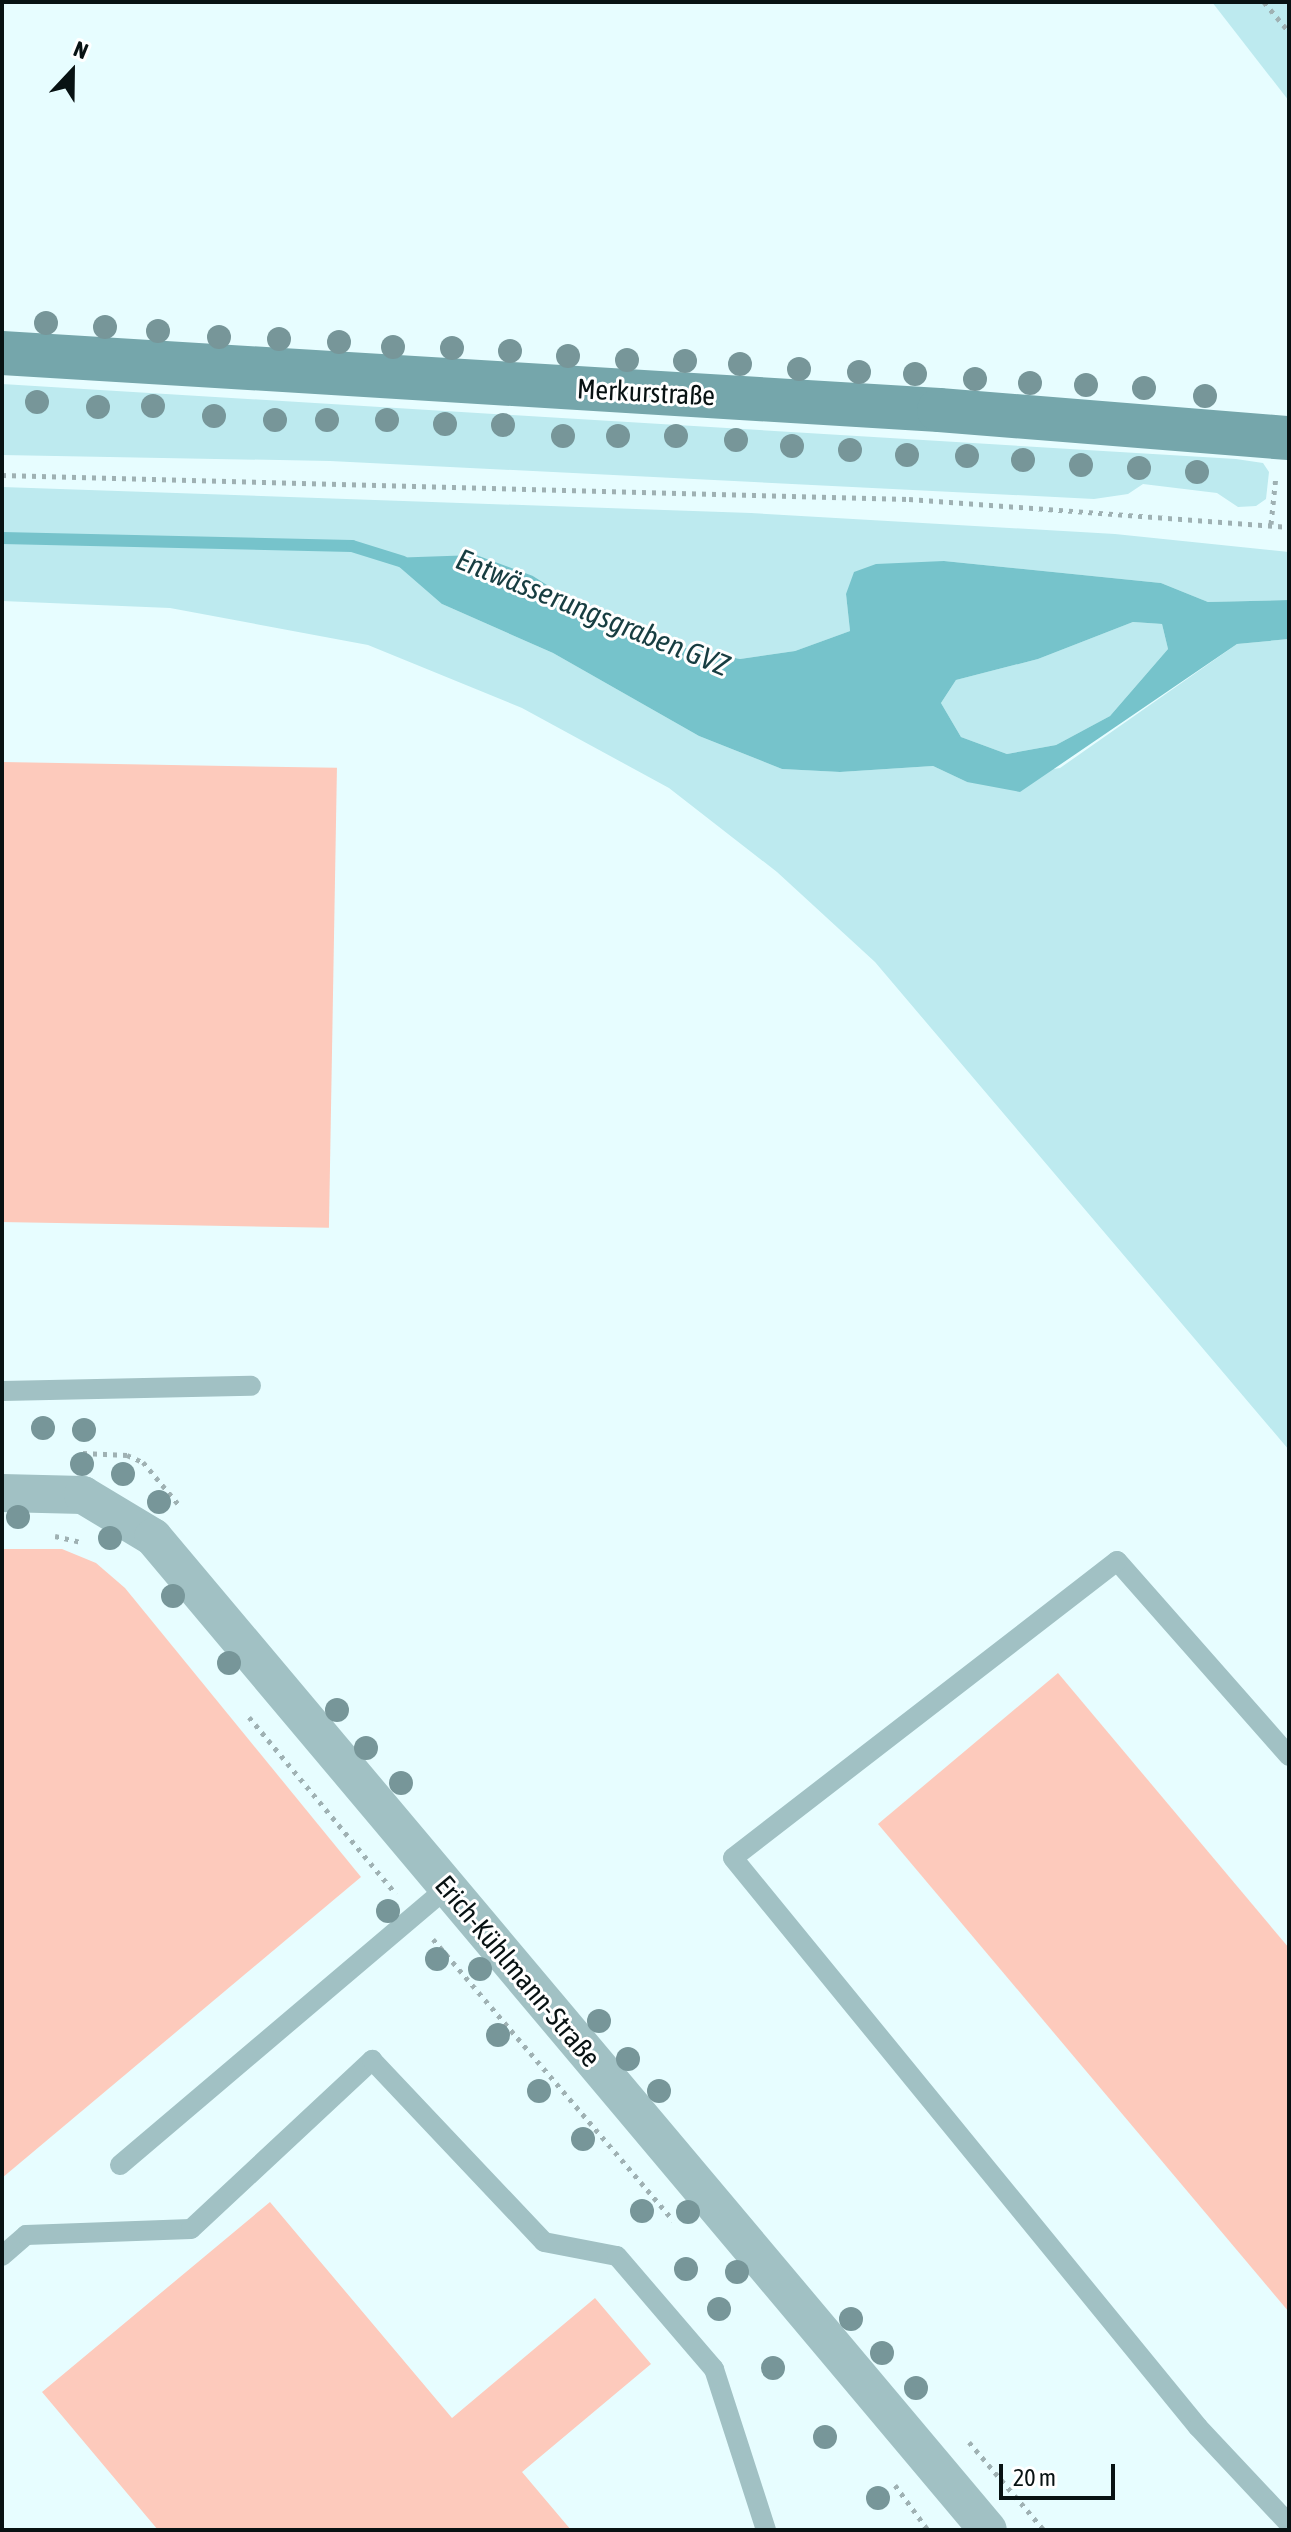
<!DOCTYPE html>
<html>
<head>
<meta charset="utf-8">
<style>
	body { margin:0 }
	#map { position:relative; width:1291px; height:2532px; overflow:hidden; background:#e7fdff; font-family:"Asap Condensed",sans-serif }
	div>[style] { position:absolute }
	.green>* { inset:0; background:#bdeaef }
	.water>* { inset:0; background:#76c3cb }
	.stream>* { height:12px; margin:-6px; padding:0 6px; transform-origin:6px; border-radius:6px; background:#76c3cb }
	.building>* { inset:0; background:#fdcabc; transform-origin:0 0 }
	.path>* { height:5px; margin-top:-2.5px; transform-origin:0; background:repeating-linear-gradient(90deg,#9fb1b3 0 4px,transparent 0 10px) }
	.lane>* { height:20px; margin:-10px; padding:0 10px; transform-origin:10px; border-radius:10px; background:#a1c1c4 }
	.street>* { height:38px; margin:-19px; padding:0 19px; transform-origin:19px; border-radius:19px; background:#a1c1c4 }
	.secondary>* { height:44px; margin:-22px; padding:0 22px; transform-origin:22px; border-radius:22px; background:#75a6ab }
	.trees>* { width:24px; height:24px; margin:-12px; border-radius:50%; background:#779699 }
	span { translate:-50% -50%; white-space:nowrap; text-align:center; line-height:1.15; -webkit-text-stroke:6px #fff; paint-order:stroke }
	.street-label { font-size:28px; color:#081213 }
	.water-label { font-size:30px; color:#173d41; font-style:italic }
	.frame { position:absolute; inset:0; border:4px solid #081213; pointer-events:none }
	.north { position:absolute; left:32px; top:32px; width:80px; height:80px; -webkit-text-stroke:6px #fff; paint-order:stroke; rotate:22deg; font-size:22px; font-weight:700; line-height:32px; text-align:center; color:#081213 }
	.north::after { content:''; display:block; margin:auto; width:28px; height:36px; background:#081213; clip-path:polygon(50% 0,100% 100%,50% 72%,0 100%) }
	.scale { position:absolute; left:999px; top:2464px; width:116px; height:36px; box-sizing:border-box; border:4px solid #081213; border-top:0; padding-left:10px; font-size:24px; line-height:28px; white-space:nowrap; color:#081213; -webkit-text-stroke:6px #fff; paint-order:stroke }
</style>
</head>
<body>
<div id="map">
	<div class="green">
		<i style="clip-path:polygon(1212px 2px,1289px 2px,1289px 101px)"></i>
		<i style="clip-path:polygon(2px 384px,1236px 459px,1263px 463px,1269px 472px,1266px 499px,1256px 506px,1238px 507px,1217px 493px,1143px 484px,1128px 494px,1094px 499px,330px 461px,2px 455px)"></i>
		<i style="clip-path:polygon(2px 487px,751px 513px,1115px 534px,1289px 552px,1289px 600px,1208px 602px,1161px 583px,944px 561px,846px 594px,850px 631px,795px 651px,740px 659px,671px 645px,602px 620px,533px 576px,442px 604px,553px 653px,699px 736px,782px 769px,840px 772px,933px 766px,967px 782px,1060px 768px,1237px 644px,1289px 639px,1289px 1450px,875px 962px,777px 872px,669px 788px,522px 708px,368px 645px,170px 608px,2px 601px)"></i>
		<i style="clip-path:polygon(1133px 622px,1162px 624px,1168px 649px,1110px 716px,1056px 745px,1007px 754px,961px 737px,941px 703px,956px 680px,1038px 659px)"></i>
	</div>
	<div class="water">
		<i style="clip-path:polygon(evenodd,476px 555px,533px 576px,602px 620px,671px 645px,740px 659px,795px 651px,850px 631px,846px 594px,854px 572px,876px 564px,944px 561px,1161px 583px,1208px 602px,1289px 600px,1289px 639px,1237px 644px,1020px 792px,967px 782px,933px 766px,840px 772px,782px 769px,699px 736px,553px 653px,442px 604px,389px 558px,476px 555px,1133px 622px,1162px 624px,1168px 649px,1110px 716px,1056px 745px,1007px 754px,961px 737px,941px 703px,956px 680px,1038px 659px,1133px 622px)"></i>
	</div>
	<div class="stream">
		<i style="left:2px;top:538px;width:350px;rotate:1.3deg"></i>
		<i style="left:352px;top:546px;width:53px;rotate:17.4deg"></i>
	</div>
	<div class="building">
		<i style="left:2px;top:762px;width:335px;height:460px;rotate:1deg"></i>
		<i style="clip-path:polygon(2px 1549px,62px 1549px,96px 1563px,125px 1588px,361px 1877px,2px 2178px)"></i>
		<i style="clip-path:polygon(1058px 1673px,1289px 1948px,1289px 2312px,878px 1824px)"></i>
		<i style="clip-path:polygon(270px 2202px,452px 2418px,595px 2298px,651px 2364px,522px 2472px,571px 2530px,158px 2530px,42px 2392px)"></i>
	</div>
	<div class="path">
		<i style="left:1264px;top:2px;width:39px;rotate:50deg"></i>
		<i style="left:2px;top:475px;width:907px;rotate:1.52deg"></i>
		<i style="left:909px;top:499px;width:381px;rotate:4.2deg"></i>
		<i style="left:1271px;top:524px;width:48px;rotate:-84.1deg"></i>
		<i style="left:83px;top:1453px;width:44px;rotate:2.6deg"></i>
		<i style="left:127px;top:1455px;width:17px;rotate:24deg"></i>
		<i style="left:143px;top:1462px;width:56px;rotate:50.1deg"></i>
		<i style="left:55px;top:1536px;width:26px;rotate:13deg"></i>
		<i style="left:249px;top:1717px;width:230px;rotate:50.3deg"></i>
		<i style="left:433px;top:1939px;width:370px;rotate:49.5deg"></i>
		<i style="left:969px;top:2442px;width:116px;rotate:49.6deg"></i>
		<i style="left:895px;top:2485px;width:56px;rotate:53.7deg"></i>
	</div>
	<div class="lane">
		<i style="left:2px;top:1391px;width:249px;rotate:-1.2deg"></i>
		<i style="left:1289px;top:1756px;width:260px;rotate:-131.4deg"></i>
		<i style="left:1117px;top:1561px;width:485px;rotate:142.3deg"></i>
		<i style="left:733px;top:1858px;width:735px;rotate:50.74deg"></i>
		<i style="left:1198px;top:2427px;width:133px;rotate:46.8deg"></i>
		<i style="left:120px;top:2165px;width:429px;rotate:-40.3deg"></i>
		<i style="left:2px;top:2256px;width:32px;rotate:-41deg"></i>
		<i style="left:26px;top:2235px;width:165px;rotate:-2.1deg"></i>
		<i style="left:191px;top:2229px;width:248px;rotate:-43deg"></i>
		<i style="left:372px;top:2060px;width:250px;rotate:46.6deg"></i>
		<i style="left:544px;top:2242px;width:74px;rotate:10.9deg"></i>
		<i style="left:617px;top:2256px;width:149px;rotate:49.4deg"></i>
		<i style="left:714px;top:2369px;width:169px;rotate:72.1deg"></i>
	</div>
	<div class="street">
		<i style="left:2px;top:1493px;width:81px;rotate:1.4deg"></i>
		<i style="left:83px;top:1495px;width:82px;rotate:31deg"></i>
		<i style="left:153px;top:1537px;width:1297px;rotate:49.94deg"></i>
	</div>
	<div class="secondary">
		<i style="left:2px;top:353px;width:939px;rotate:3.48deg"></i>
		<i style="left:939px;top:410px;width:351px;rotate:4.6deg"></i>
	</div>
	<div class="trees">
		<i style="left:46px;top:323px"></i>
		<i style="left:105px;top:327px"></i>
		<i style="left:158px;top:331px"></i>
		<i style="left:219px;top:337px"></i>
		<i style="left:279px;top:339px"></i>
		<i style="left:339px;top:342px"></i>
		<i style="left:393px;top:347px"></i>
		<i style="left:452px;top:348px"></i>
		<i style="left:510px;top:351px"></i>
		<i style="left:568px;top:356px"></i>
		<i style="left:627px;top:360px"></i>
		<i style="left:685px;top:361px"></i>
		<i style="left:740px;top:364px"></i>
		<i style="left:799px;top:369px"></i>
		<i style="left:859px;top:372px"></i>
		<i style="left:915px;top:374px"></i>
		<i style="left:975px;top:379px"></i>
		<i style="left:1030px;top:383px"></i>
		<i style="left:1086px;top:385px"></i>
		<i style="left:1144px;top:388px"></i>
		<i style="left:1205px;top:396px"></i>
		<i style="left:37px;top:402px"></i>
		<i style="left:153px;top:406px"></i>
		<i style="left:98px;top:407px"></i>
		<i style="left:214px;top:416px"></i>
		<i style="left:275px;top:420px"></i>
		<i style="left:327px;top:420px"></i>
		<i style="left:387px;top:420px"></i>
		<i style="left:445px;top:424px"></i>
		<i style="left:503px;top:425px"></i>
		<i style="left:563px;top:436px"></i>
		<i style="left:618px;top:436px"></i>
		<i style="left:676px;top:436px"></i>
		<i style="left:736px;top:440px"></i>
		<i style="left:792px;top:446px"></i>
		<i style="left:850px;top:450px"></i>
		<i style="left:907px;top:455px"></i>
		<i style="left:967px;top:456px"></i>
		<i style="left:1023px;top:460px"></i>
		<i style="left:1081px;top:465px"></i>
		<i style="left:1139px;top:468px"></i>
		<i style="left:1197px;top:472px"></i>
		<i style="left:43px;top:1428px"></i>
		<i style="left:84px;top:1430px"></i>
		<i style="left:82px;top:1464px"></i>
		<i style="left:123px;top:1474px"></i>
		<i style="left:159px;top:1502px"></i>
		<i style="left:18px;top:1517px"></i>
		<i style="left:110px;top:1538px"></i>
		<i style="left:173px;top:1596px"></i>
		<i style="left:229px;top:1663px"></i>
		<i style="left:337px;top:1710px"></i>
		<i style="left:366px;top:1748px"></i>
		<i style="left:401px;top:1783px"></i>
		<i style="left:388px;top:1911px"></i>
		<i style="left:437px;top:1959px"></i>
		<i style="left:480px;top:1969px"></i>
		<i style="left:599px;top:2021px"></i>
		<i style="left:498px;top:2035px"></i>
		<i style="left:628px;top:2059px"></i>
		<i style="left:539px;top:2091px"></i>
		<i style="left:659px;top:2091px"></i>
		<i style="left:583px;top:2139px"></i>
		<i style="left:642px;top:2211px"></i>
		<i style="left:688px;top:2212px"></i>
		<i style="left:686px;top:2269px"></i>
		<i style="left:737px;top:2272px"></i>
		<i style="left:719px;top:2309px"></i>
		<i style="left:851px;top:2319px"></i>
		<i style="left:882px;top:2353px"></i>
		<i style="left:773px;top:2368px"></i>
		<i style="left:916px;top:2388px"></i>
		<i style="left:825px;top:2437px"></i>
		<i style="left:878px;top:2498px"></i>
	</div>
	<div class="street-label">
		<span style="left:646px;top:392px;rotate:3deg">Merkurstraße</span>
		<span style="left:518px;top:1971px;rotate:50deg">Erich-Kühlmann-Straße</span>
	</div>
	<div class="water-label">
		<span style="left:593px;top:612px;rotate:22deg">Entwässerungsgraben GVZ</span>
	</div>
	<div class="frame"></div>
	<div class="north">N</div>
	<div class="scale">20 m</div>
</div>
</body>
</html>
